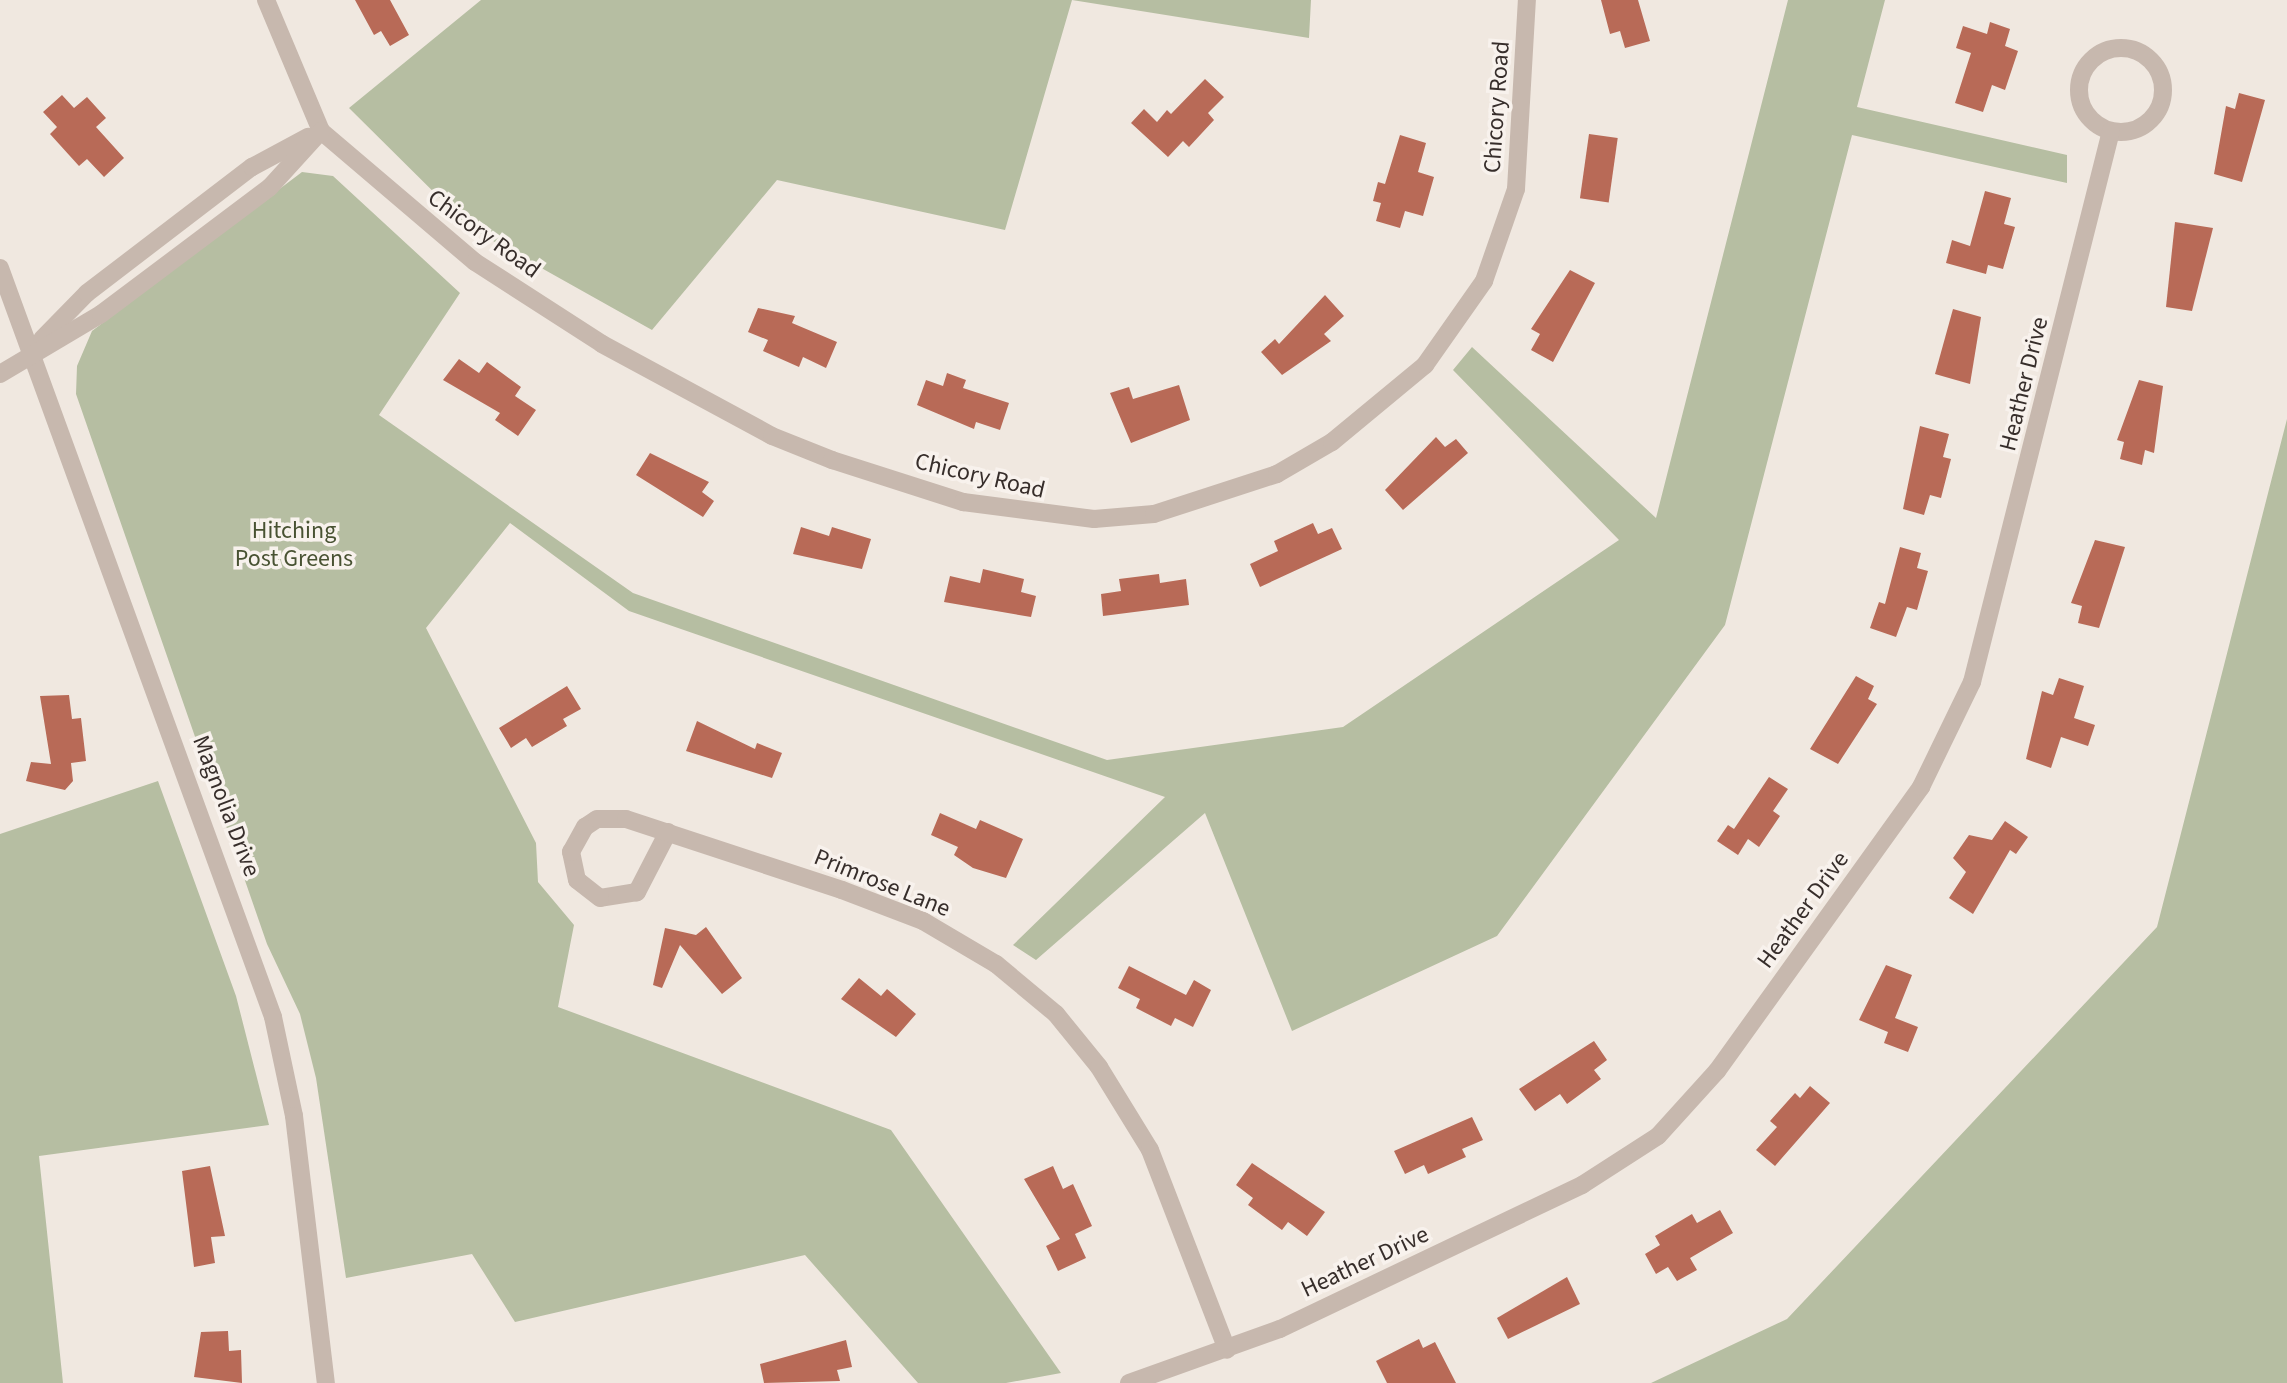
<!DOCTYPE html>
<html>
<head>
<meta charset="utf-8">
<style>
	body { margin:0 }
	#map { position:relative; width:2287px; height:1383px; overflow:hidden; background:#f0e8e0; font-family:"Source Sans 3",sans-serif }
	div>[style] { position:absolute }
	.green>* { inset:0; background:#b6bea2 }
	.building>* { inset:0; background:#b86a57; transform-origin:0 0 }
	.street>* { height:18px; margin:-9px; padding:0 9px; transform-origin:9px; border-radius:9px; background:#c7b8ae }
	.street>.ring { margin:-9px; padding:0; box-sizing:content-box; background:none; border:18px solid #c7b8ae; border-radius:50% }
	span { translate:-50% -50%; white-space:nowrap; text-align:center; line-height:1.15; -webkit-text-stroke:7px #f8f2ed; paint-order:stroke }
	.street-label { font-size:24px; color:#372e2b }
	.park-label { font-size:24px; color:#485232 }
</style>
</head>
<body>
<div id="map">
	<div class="green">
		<i style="clip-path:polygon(481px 0,1311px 0,1309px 38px,1072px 0,1005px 230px,777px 180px,652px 330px,470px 228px,349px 108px)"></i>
		<i style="clip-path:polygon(1788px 0,1885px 0,1857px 107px,2067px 155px,2067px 183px,1852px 135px,1725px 625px,1497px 936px,1292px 1031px,1205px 813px,1036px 960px,1013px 945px,1165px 797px,629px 611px,510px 523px,426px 628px,536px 843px,538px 882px,574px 925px,558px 1007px,891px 1130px,1061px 1373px,1006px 1383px,918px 1383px,805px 1255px,515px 1322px,472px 1254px,346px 1278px,316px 1078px,300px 1014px,267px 944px,76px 394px,77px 366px,92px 331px,302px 172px,333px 176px,460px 293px,379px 415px,633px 593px,1107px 760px,1343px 727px,1619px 540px,1453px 370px,1472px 347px,1656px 518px)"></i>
		<i style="clip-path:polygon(2287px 419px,2287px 1383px,1651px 1383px,1787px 1319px,2157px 927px)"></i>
		<i style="clip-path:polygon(158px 781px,236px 996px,269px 1125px,39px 1156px,63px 1383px,0 1383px,0 834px)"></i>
	</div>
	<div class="building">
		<i style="clip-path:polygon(355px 0,390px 0,409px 35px,390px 46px,381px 31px,374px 35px)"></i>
		<i style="clip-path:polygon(1601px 0,1638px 0,1650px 41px,1625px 48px,1620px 31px,1610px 34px)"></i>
		<i style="clip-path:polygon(1990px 22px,2010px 29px,2005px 46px,2018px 51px,2005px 90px,1992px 85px,1983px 112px,1955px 103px,1971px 53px,1956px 48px,1963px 26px,1987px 34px)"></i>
		<i style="clip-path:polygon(1205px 79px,1224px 97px,1208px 113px,1214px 120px,1189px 147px,1183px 141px,1168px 157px,1131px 123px,1144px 109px,1157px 122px,1167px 110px,1171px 114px)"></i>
		<i style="clip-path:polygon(2239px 93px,2265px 100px,2242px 182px,2214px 174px,2226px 106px,2235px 109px)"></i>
		<i style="clip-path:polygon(62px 95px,74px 108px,87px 97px,106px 118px,96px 127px,124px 158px,104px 177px,87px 159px,79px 166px,50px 134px,57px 127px,43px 112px)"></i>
		<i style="left:1589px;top:134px;width:29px;height:65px;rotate:8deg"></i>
		<i style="clip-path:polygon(1400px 135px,1426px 143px,1418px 172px,1434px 177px,1423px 216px,1405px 211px,1400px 228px,1376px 221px,1381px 203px,1373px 201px,1378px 182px,1385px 184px)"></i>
		<i style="clip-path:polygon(1985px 191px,2011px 198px,2004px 224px,2015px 227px,2003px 269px,1988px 265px,1986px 274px,1946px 263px,1952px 240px,1970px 246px)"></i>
		<i style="clip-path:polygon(2175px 222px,2213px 228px,2192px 311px,2166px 307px)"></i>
		<i style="clip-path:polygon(1570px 270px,1595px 283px,1553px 362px,1531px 350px,1540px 334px,1531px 329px)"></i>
		<i style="clip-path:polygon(1325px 295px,1344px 316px,1324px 334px,1331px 341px,1282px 375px,1261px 352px,1275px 339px,1279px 344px)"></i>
		<i style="clip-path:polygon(758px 308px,795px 316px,792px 323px,837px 342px,826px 368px,803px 357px,799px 367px,763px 351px,768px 340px,748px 332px)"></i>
		<i style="clip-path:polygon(1953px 309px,1981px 317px,1970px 384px,1935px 374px)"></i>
		<i style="clip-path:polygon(459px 359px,479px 373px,487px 362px,521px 387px,515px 396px,536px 410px,518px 436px,495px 420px,500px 413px,443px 380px)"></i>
		<i style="clip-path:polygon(947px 373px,966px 380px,963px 388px,1009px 403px,1000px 430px,976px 422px,974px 429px,917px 405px,926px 380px,943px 386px)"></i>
		<i style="clip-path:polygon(2139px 380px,2163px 386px,2154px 453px,2145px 450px,2142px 465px,2120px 459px,2124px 442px,2117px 440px)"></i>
		<i style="clip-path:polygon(1179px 385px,1190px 420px,1131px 443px,1110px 393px,1129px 387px,1133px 399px)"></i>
		<i style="clip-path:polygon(1920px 426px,1949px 434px,1943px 457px,1951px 459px,1941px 498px,1930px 495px,1924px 515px,1903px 509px)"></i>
		<i style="clip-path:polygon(1436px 437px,1445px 447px,1456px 439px,1468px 453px,1403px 510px,1385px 490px)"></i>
		<i style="clip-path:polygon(650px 453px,709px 482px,702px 492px,714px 501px,703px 517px,636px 475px)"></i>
		<i style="clip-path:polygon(1313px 523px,1318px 534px,1332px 528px,1342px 549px,1260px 587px,1250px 564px,1278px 551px,1274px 541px)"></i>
		<i style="clip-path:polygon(801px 527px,829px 536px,832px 527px,871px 539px,862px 569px,793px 554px)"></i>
		<i style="clip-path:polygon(2095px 540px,2125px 547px,2099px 628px,2078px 623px,2082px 606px,2071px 603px)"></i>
		<i style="clip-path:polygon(1900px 547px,1921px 553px,1917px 568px,1928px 571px,1917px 610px,1907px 607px,1896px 637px,1870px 628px,1879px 602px,1885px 604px)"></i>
		<i style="clip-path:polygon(983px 569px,1024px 579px,1021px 592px,1036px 596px,1031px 617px,944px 602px,950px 576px,980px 583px)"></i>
		<i style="clip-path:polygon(1159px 574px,1160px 583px,1186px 579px,1189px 605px,1103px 616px,1101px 594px,1121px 591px,1119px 579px)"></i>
		<i style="clip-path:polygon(1856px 676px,1874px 686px,1868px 699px,1877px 704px,1838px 764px,1810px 749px)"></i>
		<i style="clip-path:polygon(2059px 678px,2084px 686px,2074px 718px,2095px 725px,2088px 746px,2061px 737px,2051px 768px,2026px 759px,2042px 691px,2053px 695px)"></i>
		<i style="clip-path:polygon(567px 686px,581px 709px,563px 719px,567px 726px,532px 747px,526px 738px,511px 748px,499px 728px)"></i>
		<i style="clip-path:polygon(69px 695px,72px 719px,81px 718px,86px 761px,71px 763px,73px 781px,65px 790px,26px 781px,31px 762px,51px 764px,40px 696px)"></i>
		<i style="clip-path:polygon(697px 721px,755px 749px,757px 743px,782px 753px,772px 778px,686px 751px)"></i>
		<i style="clip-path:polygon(1769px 777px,1788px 789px,1773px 811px,1780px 816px,1759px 847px,1748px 839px,1738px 855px,1717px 841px,1728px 825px,1734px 829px)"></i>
		<i style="clip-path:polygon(940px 813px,976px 829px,980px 820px,1023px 839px,1006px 878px,973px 868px,954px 855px,958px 847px,931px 835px)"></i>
		<i style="clip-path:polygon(2005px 821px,2028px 837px,2016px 854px,2010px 850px,1973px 914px,1949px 898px,1966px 872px,1953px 858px,1969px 835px,1992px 840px)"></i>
		<i style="clip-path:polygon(706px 927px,742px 978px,722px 994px,680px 945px,662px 988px,653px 985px,665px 928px,696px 935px)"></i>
		<i style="clip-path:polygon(1886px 965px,1912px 975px,1895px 1018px,1918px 1027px,1908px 1052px,1884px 1043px,1888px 1032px,1859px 1020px)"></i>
		<i style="clip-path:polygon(1129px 966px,1186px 995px,1194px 980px,1211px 990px,1193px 1027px,1175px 1018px,1171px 1026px,1136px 1008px,1140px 999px,1118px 988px)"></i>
		<i style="clip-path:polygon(859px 978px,881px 996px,887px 989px,916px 1014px,896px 1037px,841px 999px)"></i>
		<i style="clip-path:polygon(1594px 1041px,1607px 1060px,1594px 1070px,1601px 1079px,1567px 1104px,1560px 1094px,1535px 1111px,1519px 1089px)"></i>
		<i style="clip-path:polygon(1810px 1086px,1830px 1103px,1775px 1166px,1756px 1150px,1777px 1127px,1770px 1121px,1795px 1093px,1800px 1098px)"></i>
		<i style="clip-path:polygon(1472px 1117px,1483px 1140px,1462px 1149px,1466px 1157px,1428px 1174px,1424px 1165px,1405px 1174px,1394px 1151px)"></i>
		<i style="clip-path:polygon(1252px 1163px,1325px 1212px,1307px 1236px,1288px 1222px,1282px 1230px,1248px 1205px,1253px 1198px,1236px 1185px)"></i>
		<i style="clip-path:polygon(210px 1166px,225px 1236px,211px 1237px,215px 1263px,194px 1267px,182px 1171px)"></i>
		<i style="clip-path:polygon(1053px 1166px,1063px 1189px,1073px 1184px,1092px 1226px,1075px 1234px,1086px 1258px,1058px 1271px,1046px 1246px,1060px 1239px,1024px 1179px)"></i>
		<i style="clip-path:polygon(1720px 1210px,1733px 1233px,1690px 1258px,1697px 1270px,1677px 1281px,1668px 1267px,1656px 1274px,1645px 1254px,1660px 1245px,1655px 1236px,1692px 1214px,1697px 1223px)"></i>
		<i style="clip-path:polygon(1567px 1277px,1580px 1304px,1508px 1339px,1497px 1318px)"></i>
		<i style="clip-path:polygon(228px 1331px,229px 1351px,241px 1350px,242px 1383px,194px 1377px,201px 1332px)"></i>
		<i style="clip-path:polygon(1419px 1339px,1423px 1348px,1435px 1342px,1456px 1383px,1387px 1383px,1376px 1361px)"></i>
		<i style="clip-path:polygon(846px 1340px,852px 1367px,837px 1370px,840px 1381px,764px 1383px,760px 1364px)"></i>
	</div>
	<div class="street">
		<i style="left:266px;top:0;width:142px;rotate:67.2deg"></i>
		<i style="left:321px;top:131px;width:202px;rotate:40.4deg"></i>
		<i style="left:475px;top:262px;width:151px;rotate:32.8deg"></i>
		<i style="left:602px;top:344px;width:193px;rotate:28.4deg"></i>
		<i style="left:772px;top:436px;width:65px;rotate:21.8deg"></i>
		<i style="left:832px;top:460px;width:138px;rotate:17.8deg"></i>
		<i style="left:963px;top:502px;width:132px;rotate:7.4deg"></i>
		<i style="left:1094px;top:519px;width:60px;rotate:-4.8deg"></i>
		<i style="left:1154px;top:514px;width:129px;rotate:-18deg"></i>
		<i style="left:1277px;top:474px;width:64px;rotate:-30.2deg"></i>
		<i style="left:1332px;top:442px;width:121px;rotate:-39.6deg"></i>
		<i style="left:1425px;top:365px;width:103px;rotate:-54.9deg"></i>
		<i style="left:1484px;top:281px;width:97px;rotate:-70.8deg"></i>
		<i style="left:1516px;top:189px;width:189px;rotate:-86.7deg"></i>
		<i class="ring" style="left:2079px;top:48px;width:66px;height:66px"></i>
		<i style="left:0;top:268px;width:797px;rotate:69.97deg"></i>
		<i style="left:273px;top:1017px;width:101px;rotate:78deg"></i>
		<i style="left:294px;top:1116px;width:269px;rotate:83.2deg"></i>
		<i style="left:42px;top:339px;width:64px;rotate:-45.6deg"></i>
		<i style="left:87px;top:293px;width:208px;rotate:-37.4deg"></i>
		<i style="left:252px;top:167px;width:64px;rotate:-28.2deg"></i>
		<i style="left:0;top:374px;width:117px;rotate:-30.7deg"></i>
		<i style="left:101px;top:314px;width:211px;rotate:-36.9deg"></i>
		<i style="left:270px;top:187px;width:76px;rotate:-47.7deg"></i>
		<i style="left:668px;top:832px;width:68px;rotate:117.3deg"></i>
		<i style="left:637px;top:892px;width:37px;rotate:171deg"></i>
		<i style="left:600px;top:898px;width:29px;rotate:-142deg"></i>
		<i style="left:577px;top:880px;width:29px;rotate:-102deg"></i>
		<i style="left:571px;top:852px;width:29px;rotate:-61deg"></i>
		<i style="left:585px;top:827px;width:14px;rotate:-34deg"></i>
		<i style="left:597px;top:819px;width:29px"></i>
		<i style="left:626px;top:819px;width:227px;rotate:18.2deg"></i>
		<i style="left:842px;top:890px;width:87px;rotate:20.9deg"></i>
		<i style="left:923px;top:921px;width:85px;rotate:30.5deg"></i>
		<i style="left:996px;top:964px;width:78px;rotate:39.8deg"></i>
		<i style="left:1056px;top:1014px;width:68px;rotate:50.9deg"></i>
		<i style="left:1099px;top:1067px;width:97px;rotate:58.4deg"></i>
		<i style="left:1150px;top:1150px;width:214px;rotate:68.9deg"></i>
		<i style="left:1129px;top:1383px;width:160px;rotate:-19.7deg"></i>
		<i style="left:1280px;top:1329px;width:335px;rotate:-25.5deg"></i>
		<i style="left:1582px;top:1185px;width:90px;rotate:-32.8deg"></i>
		<i style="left:1658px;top:1136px;width:88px;rotate:-47.8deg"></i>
		<i style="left:1717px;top:1071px;width:350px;rotate:-54.3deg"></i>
		<i style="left:1921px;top:787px;width:117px;rotate:-64.1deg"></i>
		<i style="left:1972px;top:682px;width:568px;rotate:-75.84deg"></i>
	</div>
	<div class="street-label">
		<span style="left:1497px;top:107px;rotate:-86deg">Chicory Road</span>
		<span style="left:484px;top:234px;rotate:36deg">Chicory Road</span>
		<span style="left:2024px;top:384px;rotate:-76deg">Heather Drive</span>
		<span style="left:980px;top:476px;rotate:13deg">Chicory Road</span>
		<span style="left:226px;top:806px;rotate:69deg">Magnolia Drive</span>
		<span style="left:882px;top:883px;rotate:22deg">Primrose Lane</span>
		<span style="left:1803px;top:910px;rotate:-54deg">Heather Drive</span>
		<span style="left:1365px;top:1262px;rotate:-25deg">Heather Drive</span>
	</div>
	<div class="park-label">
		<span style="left:294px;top:545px">Hitching<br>Post Greens</span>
	</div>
</div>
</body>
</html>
